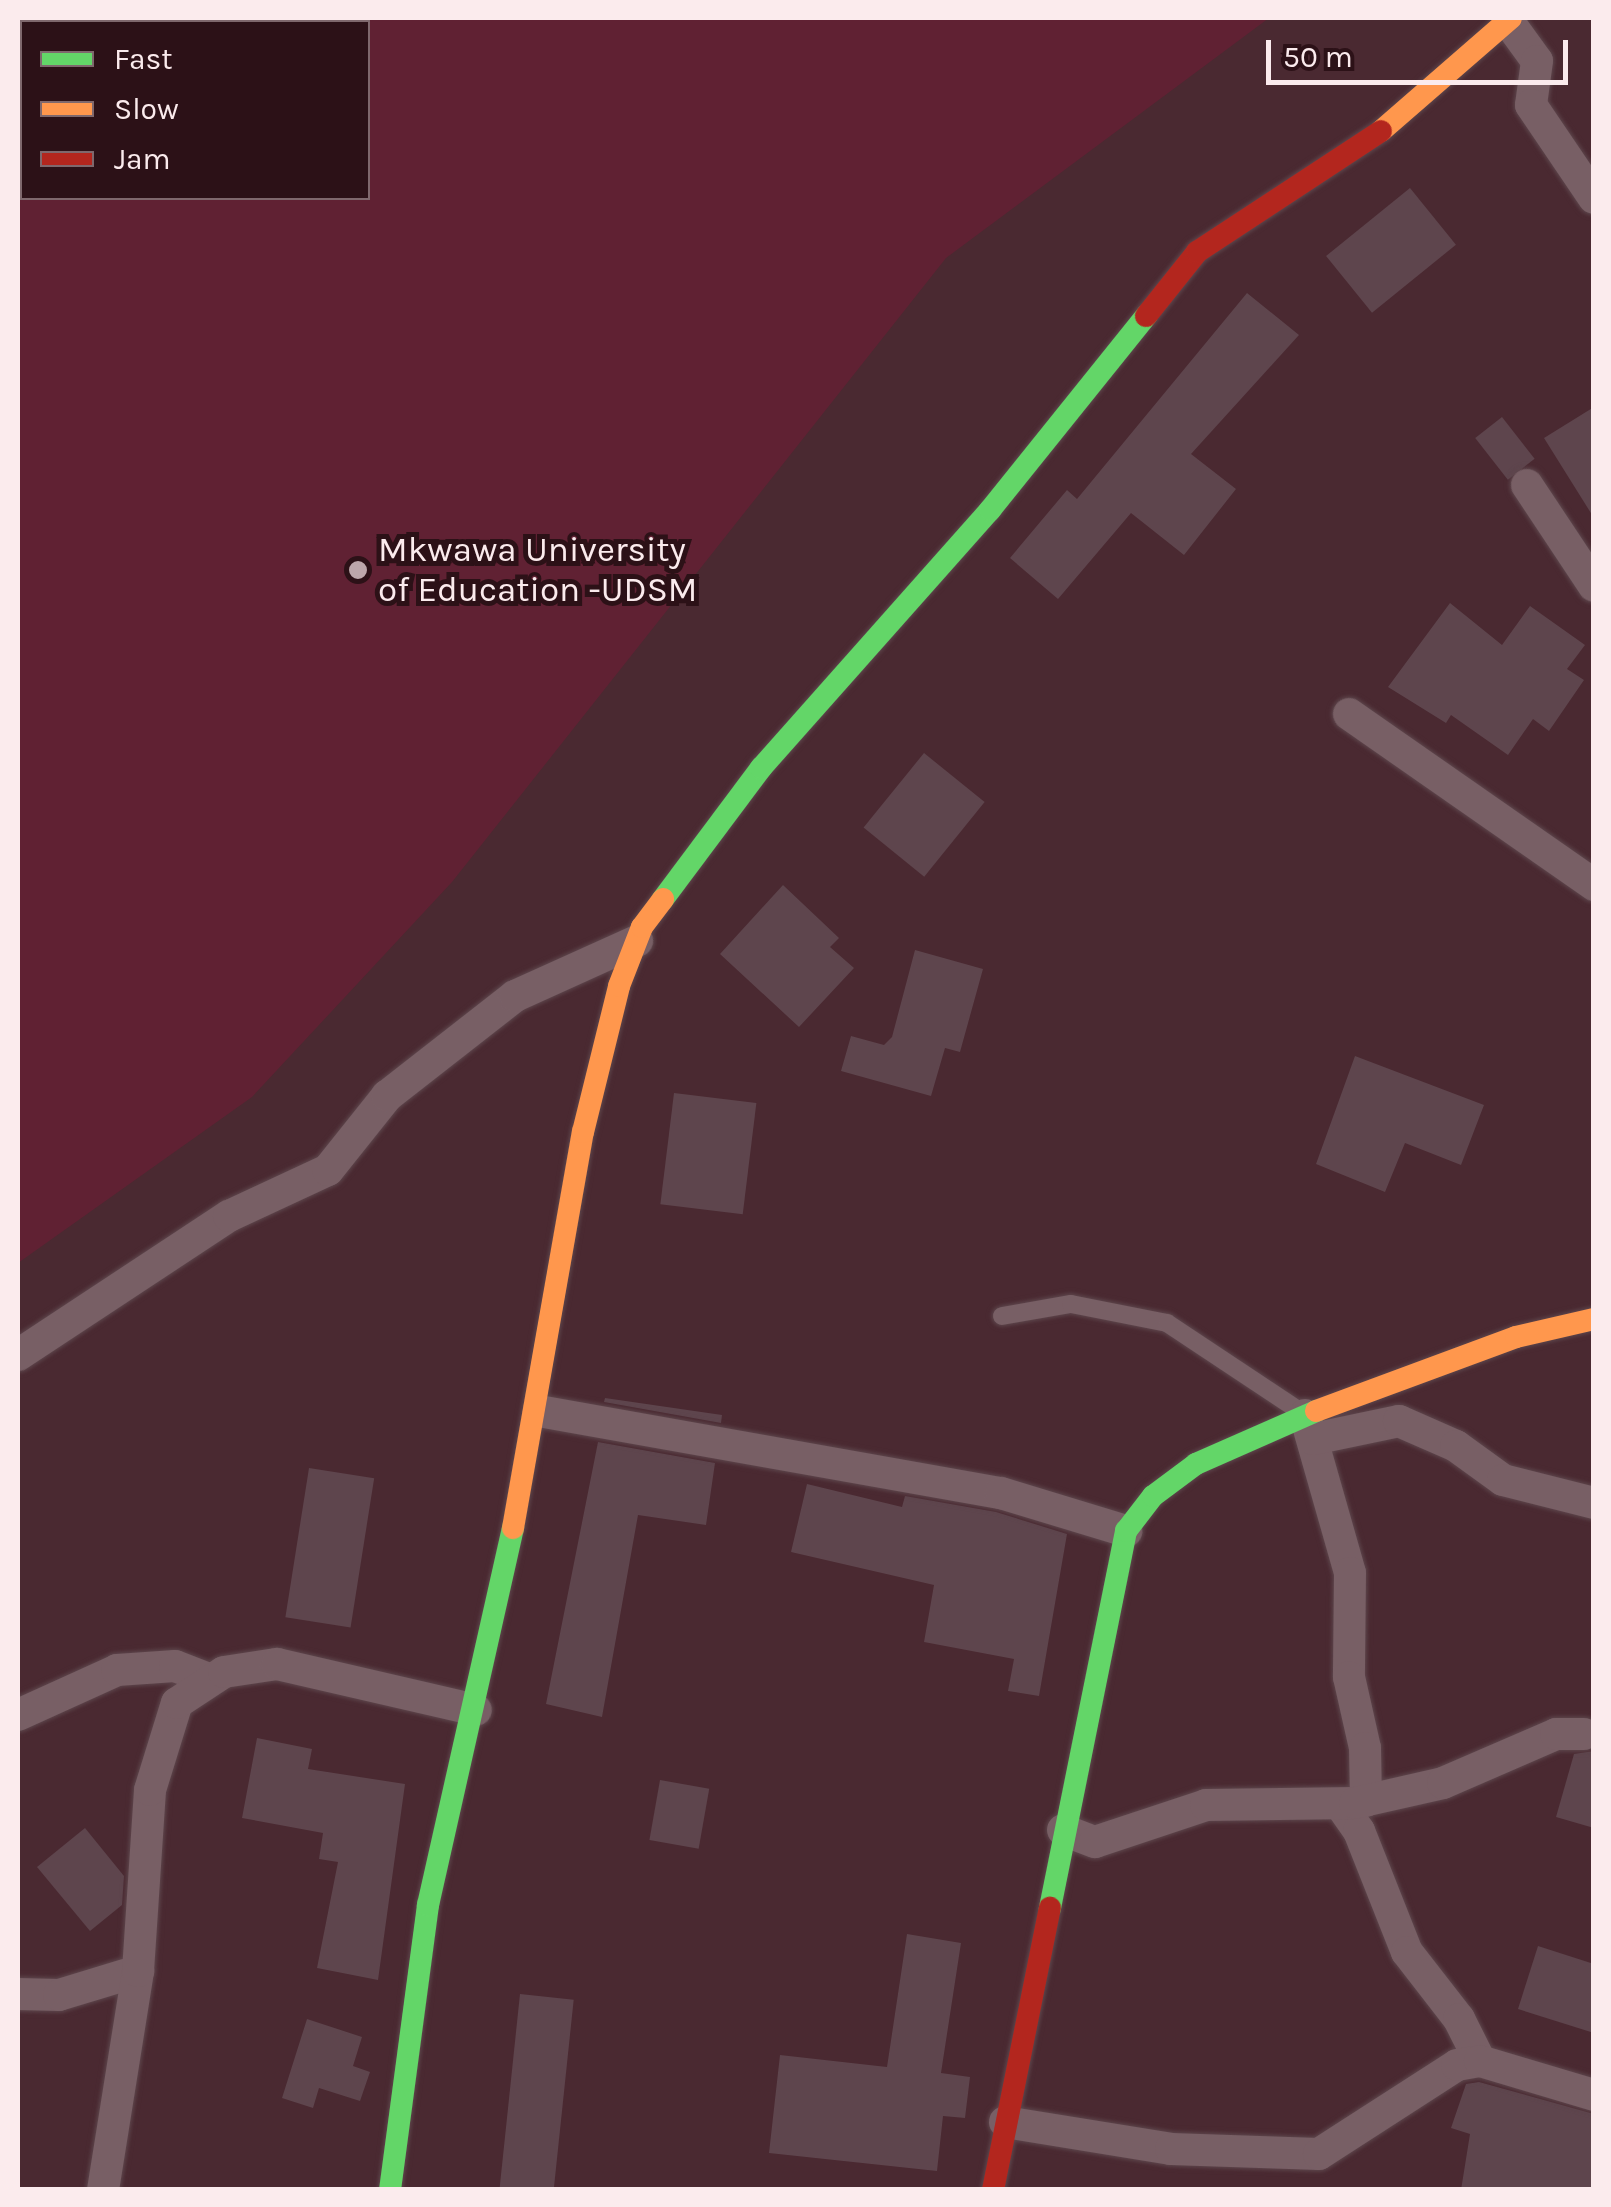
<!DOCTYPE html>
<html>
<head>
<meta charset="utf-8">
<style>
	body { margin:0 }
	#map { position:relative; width:1611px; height:2207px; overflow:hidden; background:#4a2931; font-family:Karla,sans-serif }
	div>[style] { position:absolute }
	.built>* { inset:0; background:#602133 }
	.building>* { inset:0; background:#5e454d; transform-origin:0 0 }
	.roads { filter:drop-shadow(0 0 2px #5d464c) drop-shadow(0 0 2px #5d464c) }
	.lane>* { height:18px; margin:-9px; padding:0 9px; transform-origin:9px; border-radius:9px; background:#785f65 }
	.street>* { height:32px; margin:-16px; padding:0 16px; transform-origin:16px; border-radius:16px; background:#785f65 }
	.fast>* { height:22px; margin:-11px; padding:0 11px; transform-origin:11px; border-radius:11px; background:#63d668 }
	.slow>* { height:22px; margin:-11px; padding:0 11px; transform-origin:11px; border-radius:11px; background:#ff974d }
	.jam>* { height:22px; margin:-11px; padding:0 11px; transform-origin:11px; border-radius:11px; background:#b3261e }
	.dots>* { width:28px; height:28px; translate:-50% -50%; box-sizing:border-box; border:5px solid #2c1117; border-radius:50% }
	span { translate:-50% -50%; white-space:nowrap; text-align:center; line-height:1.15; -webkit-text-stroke:10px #2c1117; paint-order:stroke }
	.poi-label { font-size:35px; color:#fbebed }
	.left { translate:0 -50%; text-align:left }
	.frame { position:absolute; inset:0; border:20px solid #fbebed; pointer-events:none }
	.legend { position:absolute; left:20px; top:20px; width:350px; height:180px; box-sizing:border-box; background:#2c1117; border:2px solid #7f686d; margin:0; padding:12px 18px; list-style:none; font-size:30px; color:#fbebed }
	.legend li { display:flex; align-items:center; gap:20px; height:50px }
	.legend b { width:50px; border:2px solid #7f686d }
	.scale { position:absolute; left:1266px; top:40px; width:302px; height:45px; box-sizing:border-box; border:5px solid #fbebed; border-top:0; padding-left:12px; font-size:30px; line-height:35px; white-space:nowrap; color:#fbebed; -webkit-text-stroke:8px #2c1117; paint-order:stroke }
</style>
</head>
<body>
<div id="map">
	<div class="built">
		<i style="clip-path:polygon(evenodd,18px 18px,1269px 18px,946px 258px,452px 882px,252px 1097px,18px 1263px,18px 18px,22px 22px,368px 22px,368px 198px,22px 198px,22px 22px)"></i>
	</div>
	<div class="building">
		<i style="left:1410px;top:188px;width:73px;height:108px;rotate:51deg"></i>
		<i style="clip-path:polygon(1247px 293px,1299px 335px,1191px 454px,1236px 489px,1184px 555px,1131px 513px,1058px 599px,1010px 558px,1067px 490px,1077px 499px)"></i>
		<i style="clip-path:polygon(1594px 407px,1594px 518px,1544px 438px)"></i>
		<i style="left:1502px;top:417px;width:53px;height:34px;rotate:52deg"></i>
		<i style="clip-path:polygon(1450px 603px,1502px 645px,1530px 606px,1585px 645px,1567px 669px,1584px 680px,1549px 731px,1533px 719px,1508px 755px,1451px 715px,1446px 723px,1388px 687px)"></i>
		<i style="left:924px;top:753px;width:78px;height:96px;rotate:39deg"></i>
		<i style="clip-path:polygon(783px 885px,839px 938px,830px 947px,854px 968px,799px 1027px,720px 954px)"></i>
		<i style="clip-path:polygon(915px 950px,983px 969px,960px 1052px,945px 1048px,931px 1096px,841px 1071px,851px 1036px,884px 1045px,892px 1037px)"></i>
		<i style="clip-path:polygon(1355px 1056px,1484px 1105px,1461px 1165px,1405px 1143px,1385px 1192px,1316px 1164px)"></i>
		<i style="left:674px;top:1093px;width:83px;height:112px;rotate:7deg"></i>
		<i style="clip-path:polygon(605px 1398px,722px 1415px,721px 1423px,604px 1402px)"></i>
		<i style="clip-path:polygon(598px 1442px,715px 1463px,706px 1525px,638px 1515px,602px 1717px,546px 1704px)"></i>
		<i style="left:309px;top:1468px;width:66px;height:151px;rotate:9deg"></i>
		<i style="clip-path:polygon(807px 1484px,902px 1507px,905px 1496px,996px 1512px,1067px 1534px,1039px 1696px,1008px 1691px,1014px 1659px,924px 1642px,934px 1585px,791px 1552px)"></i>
		<i style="clip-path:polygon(257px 1738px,312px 1749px,308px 1769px,405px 1784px,378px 1980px,317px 1968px,338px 1862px,319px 1859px,323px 1833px,242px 1818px)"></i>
		<i style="clip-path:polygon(1594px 1751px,1594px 1828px,1556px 1817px,1574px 1754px)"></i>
		<i style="left:660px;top:1780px;width:50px;height:61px;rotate:10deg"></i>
		<i style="clip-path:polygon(85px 1828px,124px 1876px,122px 1905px,90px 1931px,37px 1867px)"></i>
		<i style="clip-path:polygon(907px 1934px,961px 1943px,941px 2073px,970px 2077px,965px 2118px,943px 2116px,937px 2171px,769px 2153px,780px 2055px,887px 2067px)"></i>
		<i style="clip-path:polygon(1538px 1946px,1594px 1964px,1594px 2033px,1518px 2009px)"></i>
		<i style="left:520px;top:1994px;width:54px;height:198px;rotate:6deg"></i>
		<i style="clip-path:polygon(307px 2019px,362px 2037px,353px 2066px,370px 2072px,360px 2101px,319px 2088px,313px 2108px,282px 2098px)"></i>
		<i style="clip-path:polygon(1479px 2082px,1594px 2114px,1594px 2190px,1461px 2190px,1470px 2134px,1451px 2128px,1466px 2084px)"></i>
	</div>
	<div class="roads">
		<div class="lane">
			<i style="left:1002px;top:1316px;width:70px;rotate:-9.9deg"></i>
			<i style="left:1071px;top:1304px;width:98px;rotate:11.2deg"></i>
			<i style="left:1167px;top:1323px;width:161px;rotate:33.6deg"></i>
		</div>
		<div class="street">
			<i style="left:1508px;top:21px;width:49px;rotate:54.1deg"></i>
			<i style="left:1537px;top:61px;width:44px;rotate:97.8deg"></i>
			<i style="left:1531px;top:105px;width:112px;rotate:55.9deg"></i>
			<i style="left:1527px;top:485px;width:121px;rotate:56.4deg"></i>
			<i style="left:1349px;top:714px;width:299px;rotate:34.9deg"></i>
			<i style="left:18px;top:1355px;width:253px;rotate:-33.4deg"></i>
			<i style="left:229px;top:1216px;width:109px;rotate:-24.9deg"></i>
			<i style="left:328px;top:1170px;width:95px;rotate:-51.4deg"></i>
			<i style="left:387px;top:1096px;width:162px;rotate:-38deg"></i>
			<i style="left:515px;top:996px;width:134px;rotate:-24.3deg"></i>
			<i style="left:539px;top:1411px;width:469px;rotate:10.1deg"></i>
			<i style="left:1001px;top:1493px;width:131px;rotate:16.9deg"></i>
			<i style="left:1305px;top:1415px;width:164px;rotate:74.1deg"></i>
			<i style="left:1350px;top:1573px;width:104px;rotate:90.6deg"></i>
			<i style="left:1349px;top:1677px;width:73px;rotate:77.3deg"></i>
			<i style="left:1365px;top:1748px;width:53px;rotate:88.9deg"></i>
			<i style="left:1313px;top:1439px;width:88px;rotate:-11.8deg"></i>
			<i style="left:1399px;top:1421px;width:62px;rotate:23.7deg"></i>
			<i style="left:1456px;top:1446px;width:58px;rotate:35.9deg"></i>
			<i style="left:1503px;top:1480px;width:94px;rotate:14.2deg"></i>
			<i style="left:18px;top:1715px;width:109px;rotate:-24.4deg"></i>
			<i style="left:117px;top:1670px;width:58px;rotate:-3.9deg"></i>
			<i style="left:175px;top:1666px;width:36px;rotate:21deg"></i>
			<i style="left:1340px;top:1804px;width:33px;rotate:55deg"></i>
			<i style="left:1359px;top:1831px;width:130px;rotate:68.4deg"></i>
			<i style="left:1407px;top:1952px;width:85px;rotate:52.2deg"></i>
			<i style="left:1459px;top:2019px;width:47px;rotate:63.4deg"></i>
			<i style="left:1063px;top:1830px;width:34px;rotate:21deg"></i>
			<i style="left:1095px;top:1842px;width:117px;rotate:-18.4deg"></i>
			<i style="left:1206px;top:1805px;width:149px;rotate:-0.8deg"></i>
			<i style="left:1355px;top:1803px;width:90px;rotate:-12.8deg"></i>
			<i style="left:1443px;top:1783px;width:123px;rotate:-23.4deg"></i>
			<i style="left:1556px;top:1734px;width:28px"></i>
			<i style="left:18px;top:1994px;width:41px;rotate:1.4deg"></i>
			<i style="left:59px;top:1995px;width:83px;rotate:-16.9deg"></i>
			<i style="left:1005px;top:2122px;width:168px;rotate:9.2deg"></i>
			<i style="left:1171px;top:2149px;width:148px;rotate:1.9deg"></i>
			<i style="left:1319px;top:2154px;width:164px;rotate:-32.8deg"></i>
			<i style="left:1457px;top:2065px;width:23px;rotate:-10deg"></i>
			<i style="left:1480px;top:2061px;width:119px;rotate:16.6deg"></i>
			<i style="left:103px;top:2190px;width:222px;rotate:-80.9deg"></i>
			<i style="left:138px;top:1971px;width:181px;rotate:-86.2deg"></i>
			<i style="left:150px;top:1790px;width:91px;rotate:-72.8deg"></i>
			<i style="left:177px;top:1703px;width:56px;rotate:-33.4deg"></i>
			<i style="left:224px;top:1672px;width:54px;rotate:-8.6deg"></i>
			<i style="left:277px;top:1664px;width:204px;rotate:13deg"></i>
		</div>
		<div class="fast">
			<i style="left:663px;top:899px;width:164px;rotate:-53.2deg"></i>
			<i style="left:761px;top:768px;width:345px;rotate:-48.4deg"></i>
			<i style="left:990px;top:510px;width:249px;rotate:-51.2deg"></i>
			<i style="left:1050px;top:1908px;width:385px;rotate:-78.6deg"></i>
			<i style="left:1126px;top:1531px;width:44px;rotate:-52.4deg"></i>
			<i style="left:1153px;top:1496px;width:54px;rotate:-36.7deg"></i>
			<i style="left:1196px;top:1464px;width:131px;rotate:-23.8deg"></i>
			<i style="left:390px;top:2190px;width:288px;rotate:-82.4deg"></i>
			<i style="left:428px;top:1905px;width:386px;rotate:-77.3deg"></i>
		</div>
		<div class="slow">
			<i style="left:1381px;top:131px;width:172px;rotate:-41deg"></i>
			<i style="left:1316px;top:1411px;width:213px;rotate:-20.3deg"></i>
			<i style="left:1516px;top:1337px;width:80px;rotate:-13deg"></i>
			<i style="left:513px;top:1528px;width:402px;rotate:-80deg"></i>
			<i style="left:583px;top:1132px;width:150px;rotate:-76.1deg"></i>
			<i style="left:619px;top:986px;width:63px;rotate:-68.7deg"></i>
			<i style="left:642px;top:927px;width:35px;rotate:-53deg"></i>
		</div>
		<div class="jam">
			<i style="left:1146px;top:316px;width:82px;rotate:-51.4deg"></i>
			<i style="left:1197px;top:252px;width:220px;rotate:-33.3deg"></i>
			<i style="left:993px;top:2190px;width:288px;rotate:-78.6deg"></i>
		</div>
	</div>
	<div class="dots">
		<i style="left:358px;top:570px;background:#bda7ab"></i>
	</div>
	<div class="poi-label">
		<span class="left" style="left:378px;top:570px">Mkwawa University<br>of Education -UDSM</span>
	</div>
	<div class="frame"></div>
	<ul class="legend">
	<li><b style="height:12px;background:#63d668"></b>Fast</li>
	<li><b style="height:12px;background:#ff974d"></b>Slow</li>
	<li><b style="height:12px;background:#b3261e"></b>Jam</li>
	</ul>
	<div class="scale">50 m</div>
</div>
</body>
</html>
